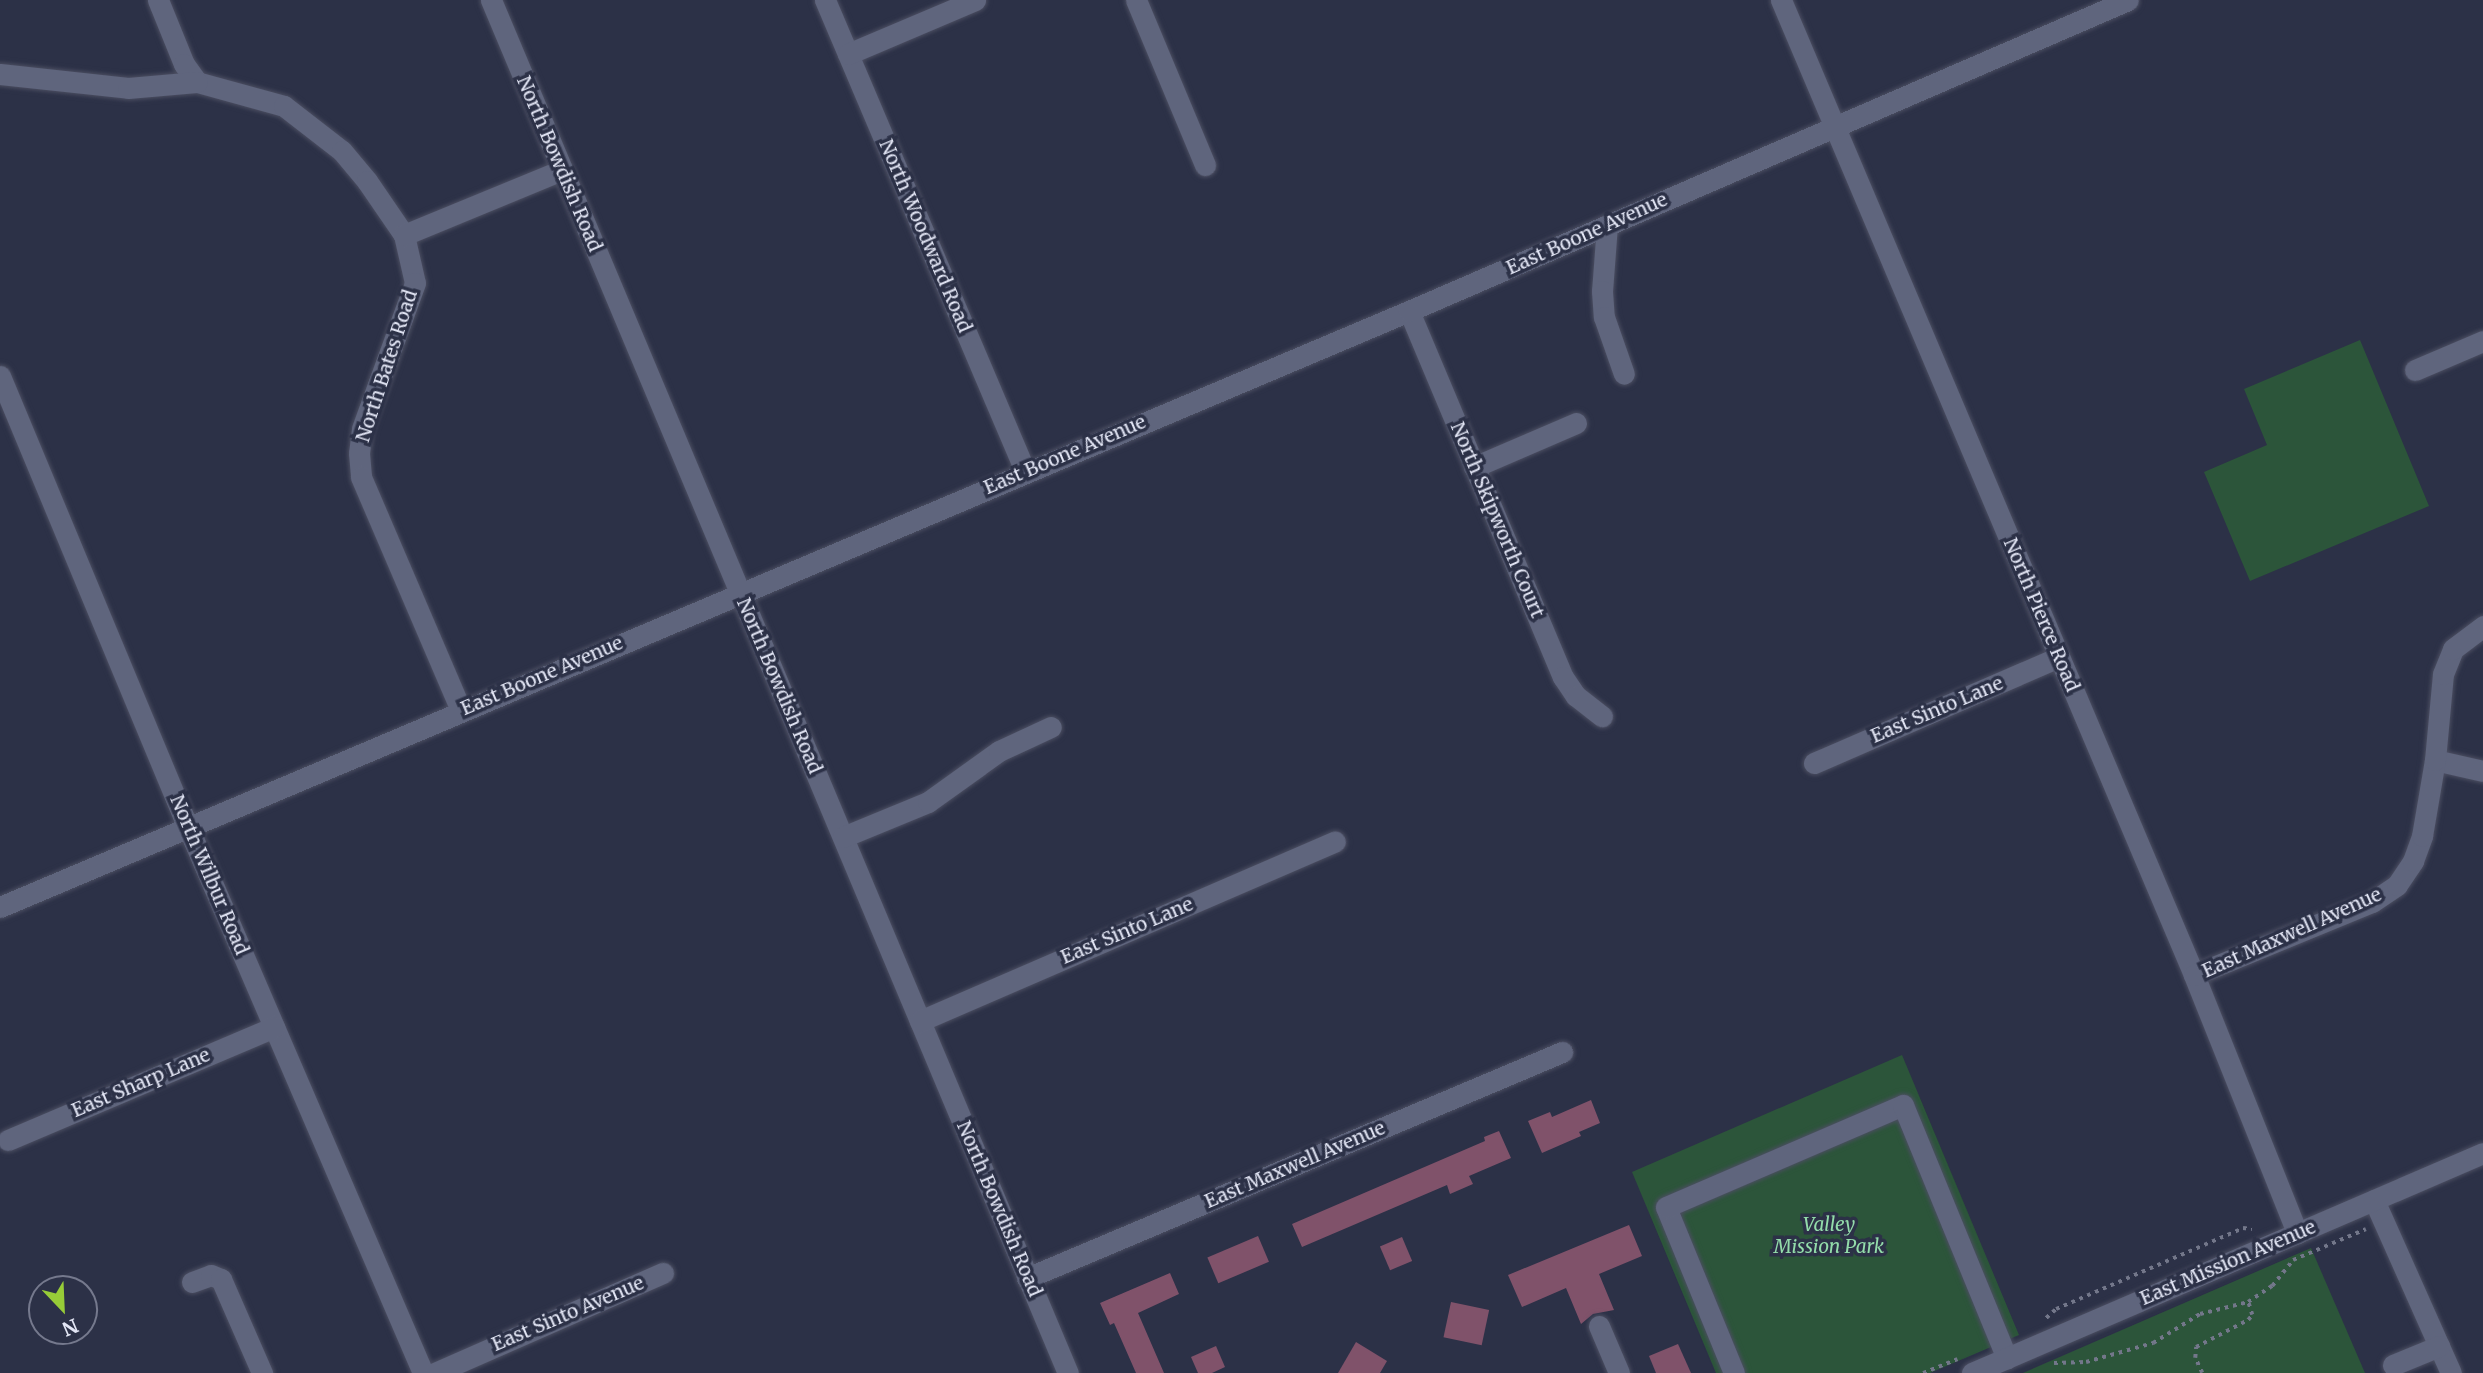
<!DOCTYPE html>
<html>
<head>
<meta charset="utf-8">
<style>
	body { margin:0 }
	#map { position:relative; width:2483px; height:1373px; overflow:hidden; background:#2c3147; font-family:Merriweather,serif }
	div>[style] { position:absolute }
	.green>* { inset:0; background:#2c553a }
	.building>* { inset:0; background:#80526a; transform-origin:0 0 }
	.path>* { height:3.5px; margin-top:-1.75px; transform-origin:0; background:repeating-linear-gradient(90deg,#73778a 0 3.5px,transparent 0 8.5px) }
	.roads { filter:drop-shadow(0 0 2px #4b4e61) drop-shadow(0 0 2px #4b4e61) }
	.minor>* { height:21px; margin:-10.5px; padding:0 10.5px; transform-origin:10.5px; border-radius:10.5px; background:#5f657d }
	span { translate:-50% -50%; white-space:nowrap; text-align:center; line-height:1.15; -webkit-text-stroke:7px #2c3147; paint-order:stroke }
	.street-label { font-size:19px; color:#e3e6f5 }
	.park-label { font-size:19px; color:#93dcaa; font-style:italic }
	.north { position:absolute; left:28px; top:1275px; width:70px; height:70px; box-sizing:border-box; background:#2c3147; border:2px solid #75798d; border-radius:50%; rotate:157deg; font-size:19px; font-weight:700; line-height:28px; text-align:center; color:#e3e6f5 }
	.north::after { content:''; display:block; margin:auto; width:24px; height:32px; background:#97cc38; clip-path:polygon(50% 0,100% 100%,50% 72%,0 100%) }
</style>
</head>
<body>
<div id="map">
	<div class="green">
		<i style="clip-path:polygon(2360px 340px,2429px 506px,2250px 581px,2204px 472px,2267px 445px,2244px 389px)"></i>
		<i style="clip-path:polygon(1902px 1055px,2019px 1335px,1930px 1373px,1716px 1373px,1632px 1172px)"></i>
		<i style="clip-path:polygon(2311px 1248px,2365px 1373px,2023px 1373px)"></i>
	</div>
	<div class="building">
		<i style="clip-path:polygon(1591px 1100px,1600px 1123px,1579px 1132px,1581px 1136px,1542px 1153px,1528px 1121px,1550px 1112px,1552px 1117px)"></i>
		<i style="clip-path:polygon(1499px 1131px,1511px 1158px,1469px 1176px,1473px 1184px,1450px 1194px,1447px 1185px,1302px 1247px,1292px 1224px,1485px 1141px,1484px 1137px)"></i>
		<i style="clip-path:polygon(1629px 1225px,1642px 1256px,1599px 1274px,1614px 1310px,1593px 1314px,1581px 1324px,1566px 1288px,1522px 1307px,1508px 1275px)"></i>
		<i style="left:1258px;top:1236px;width:28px;height:55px;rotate:67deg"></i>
		<i style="left:1402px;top:1237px;width:26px;height:24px;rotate:67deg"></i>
		<i style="clip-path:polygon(1170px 1273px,1179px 1294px,1138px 1313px,1164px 1373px,1136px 1373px,1114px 1323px,1110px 1325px,1100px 1303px)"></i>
		<i style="left:1451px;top:1302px;width:39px;height:36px;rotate:12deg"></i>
		<i style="clip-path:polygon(1356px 1342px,1387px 1361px,1380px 1373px,1338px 1373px)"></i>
		<i style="clip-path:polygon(1678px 1344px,1691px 1373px,1656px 1373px,1649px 1356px)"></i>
		<i style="clip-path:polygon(1216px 1346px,1225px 1367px,1212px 1373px,1198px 1373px,1191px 1357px)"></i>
	</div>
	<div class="path">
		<i style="left:2046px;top:1318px;width:13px;rotate:-42deg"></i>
		<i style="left:2056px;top:1309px;width:204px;rotate:-23.4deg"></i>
		<i style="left:2243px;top:1228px;width:9px;rotate:6deg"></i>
		<i style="left:2054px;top:1363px;width:32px;rotate:-2deg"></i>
		<i style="left:2086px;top:1362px;width:70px;rotate:-15.8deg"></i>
		<i style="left:2153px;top:1343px;width:55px;rotate:-31.7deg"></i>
		<i style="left:2200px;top:1314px;width:49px;rotate:-14deg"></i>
		<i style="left:2248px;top:1302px;width:29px;rotate:-34deg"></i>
		<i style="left:2272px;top:1286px;width:33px;rotate:-51deg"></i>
		<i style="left:2293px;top:1260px;width:79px;rotate:-23deg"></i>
		<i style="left:1923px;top:1373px;width:37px;rotate:-22deg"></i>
		<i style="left:2202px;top:1373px;width:17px;rotate:-115deg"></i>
		<i style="left:2195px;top:1358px;width:11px;rotate:-85deg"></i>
		<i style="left:2196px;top:1347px;width:59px;rotate:-27.4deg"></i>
		<i style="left:2248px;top:1320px;width:6px;rotate:-51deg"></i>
		<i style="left:2252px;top:1315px;width:14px;rotate:-107deg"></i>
	</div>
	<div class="roads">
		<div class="minor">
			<i style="left:158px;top:0;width:69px;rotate:67.9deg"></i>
			<i style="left:184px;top:64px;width:22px;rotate:54deg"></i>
			<i style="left:197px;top:82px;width:90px;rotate:15.4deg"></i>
			<i style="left:284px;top:106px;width:73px;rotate:37.8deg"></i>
			<i style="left:342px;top:151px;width:39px;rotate:50deg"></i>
			<i style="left:367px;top:181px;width:65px;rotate:55.6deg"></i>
			<i style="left:404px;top:235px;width:49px;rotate:77.1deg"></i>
			<i style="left:415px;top:283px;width:155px;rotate:110deg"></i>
			<i style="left:362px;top:429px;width:24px;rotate:97deg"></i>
			<i style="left:359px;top:453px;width:24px;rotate:85deg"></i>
			<i style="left:361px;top:477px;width:254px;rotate:66.8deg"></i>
			<i style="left:491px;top:0;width:1489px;rotate:67.21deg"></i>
			<i style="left:825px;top:0;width:512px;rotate:66.99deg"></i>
			<i style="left:1136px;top:0;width:179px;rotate:67.3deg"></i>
			<i style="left:1781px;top:0;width:1059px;rotate:67.04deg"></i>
			<i style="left:2194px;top:975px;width:278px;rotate:68.2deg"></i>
			<i style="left:848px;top:54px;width:138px;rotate:-23deg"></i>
			<i style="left:0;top:74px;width:129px;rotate:6.2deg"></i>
			<i style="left:128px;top:88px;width:69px;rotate:-5deg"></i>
			<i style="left:1607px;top:225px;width:66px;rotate:94.3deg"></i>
			<i style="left:1602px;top:291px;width:26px;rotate:86deg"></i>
			<i style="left:1604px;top:317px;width:60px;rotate:70.7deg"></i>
			<i style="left:404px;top:235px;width:171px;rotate:-22.4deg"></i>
			<i style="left:1409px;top:311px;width:397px;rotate:67.2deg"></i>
			<i style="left:1563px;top:677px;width:23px;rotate:56deg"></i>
			<i style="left:1576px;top:696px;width:33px;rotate:38deg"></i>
			<i style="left:2415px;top:370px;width:74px;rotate:-23.1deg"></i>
			<i style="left:0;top:376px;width:489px;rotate:67.4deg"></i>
			<i style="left:188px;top:827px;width:594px;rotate:66.71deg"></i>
			<i style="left:1474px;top:467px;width:111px;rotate:-23.3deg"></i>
			<i style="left:2435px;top:760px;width:49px;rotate:12.9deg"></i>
			<i style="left:1814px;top:763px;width:267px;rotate:-23.4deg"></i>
			<i style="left:843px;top:837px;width:92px;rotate:-22.4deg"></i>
			<i style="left:928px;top:802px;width:87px;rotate:-35.7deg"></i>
			<i style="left:999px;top:751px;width:57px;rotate:-24.8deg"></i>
			<i style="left:0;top:907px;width:1530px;rotate:-22.93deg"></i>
			<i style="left:1409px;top:311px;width:783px;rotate:-23.39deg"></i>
			<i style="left:2194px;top:975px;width:192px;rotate:-22.3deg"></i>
			<i style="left:2372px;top:902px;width:30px;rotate:-34deg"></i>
			<i style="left:2397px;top:885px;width:29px;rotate:-56deg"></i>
			<i style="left:2413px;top:861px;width:27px;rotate:-70deg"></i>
			<i style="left:2422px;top:836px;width:77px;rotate:-80.3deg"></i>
			<i style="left:2435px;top:760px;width:86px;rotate:-84.7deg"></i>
			<i style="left:2443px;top:674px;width:27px;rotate:-68deg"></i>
			<i style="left:2453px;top:649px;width:38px;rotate:-37deg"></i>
			<i style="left:920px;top:1021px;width:452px;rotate:-23.4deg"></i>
			<i style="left:8px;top:1140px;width:289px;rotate:-23deg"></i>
			<i style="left:2374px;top:1200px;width:189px;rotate:66deg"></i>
			<i style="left:1027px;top:1278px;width:581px;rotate:-22.9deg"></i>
			<i style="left:192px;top:1282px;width:20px;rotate:-20deg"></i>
			<i style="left:211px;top:1275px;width:11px;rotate:22deg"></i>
			<i style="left:221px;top:1279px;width:103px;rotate:66.4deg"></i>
			<i style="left:1599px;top:1326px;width:51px;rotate:66.9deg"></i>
			<i style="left:2393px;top:1365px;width:50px;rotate:-22.4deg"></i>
			<i style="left:435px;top:1373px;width:249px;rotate:-23.7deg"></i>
			<i style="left:1734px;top:1373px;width:179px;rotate:-112.3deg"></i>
			<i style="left:1666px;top:1207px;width:258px;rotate:-23.3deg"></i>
			<i style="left:1903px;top:1105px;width:274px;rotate:67.7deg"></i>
			<i style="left:1972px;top:1373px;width:556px;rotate:-23.29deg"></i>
		</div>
	</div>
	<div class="street-label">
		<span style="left:559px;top:164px;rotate:67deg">North Bowdish Road</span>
		<span style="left:1587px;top:234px;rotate:-24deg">East Boone Avenue</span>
		<span style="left:925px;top:236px;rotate:67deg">North Woodward Road</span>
		<span style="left:387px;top:366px;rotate:-72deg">North Bates Road</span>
		<span style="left:1065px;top:455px;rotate:-23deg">East Boone Avenue</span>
		<span style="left:1497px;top:520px;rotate:67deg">North Skipworth Court</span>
		<span style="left:2041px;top:615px;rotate:67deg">North Pierce Road</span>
		<span style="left:542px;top:676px;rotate:-23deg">East Boone Avenue</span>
		<span style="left:779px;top:686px;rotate:67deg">North Bowdish Road</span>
		<span style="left:1937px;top:710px;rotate:-23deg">East Sinto Lane</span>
		<span style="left:209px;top:875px;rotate:67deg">North Wilbur Road</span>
		<span style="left:1127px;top:931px;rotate:-23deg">East Sinto Lane</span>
		<span style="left:2292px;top:933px;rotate:-24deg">East Maxwell Avenue</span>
		<span style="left:141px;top:1083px;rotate:-23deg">East Sharp Lane</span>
		<span style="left:1295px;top:1165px;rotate:-23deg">East Maxwell Avenue</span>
		<span style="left:999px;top:1209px;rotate:67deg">North Bowdish Road</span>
		<span style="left:2228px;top:1263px;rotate:-23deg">East Mission Avenue</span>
		<span style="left:568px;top:1314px;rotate:-23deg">East Sinto Avenue</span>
	</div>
	<div class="park-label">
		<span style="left:1829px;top:1236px">Valley<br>Mission Park</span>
	</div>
	<div class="north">N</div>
</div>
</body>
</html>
